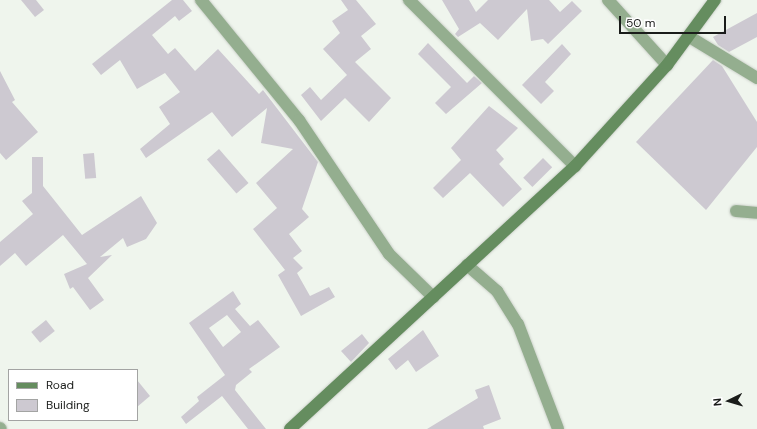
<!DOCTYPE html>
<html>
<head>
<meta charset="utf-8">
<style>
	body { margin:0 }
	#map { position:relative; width:757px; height:429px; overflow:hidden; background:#eff5ed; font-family:"DM Sans",sans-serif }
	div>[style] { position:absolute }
	.building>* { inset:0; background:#cdc9d1; transform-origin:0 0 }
	.roads { filter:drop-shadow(0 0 1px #cdd2cb) drop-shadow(0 0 1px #cdd2cb) }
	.street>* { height:12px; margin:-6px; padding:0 6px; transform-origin:6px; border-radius:6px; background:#94ae8f }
	.secondary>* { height:12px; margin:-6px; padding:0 6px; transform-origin:6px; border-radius:6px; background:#658d5f }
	span { translate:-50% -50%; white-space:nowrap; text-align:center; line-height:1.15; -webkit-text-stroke:3px #fff; paint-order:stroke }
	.legend { position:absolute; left:8px; top:369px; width:130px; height:52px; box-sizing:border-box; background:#fff; border:1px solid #a3a4a3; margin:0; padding:5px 7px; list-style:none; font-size:12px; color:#1a1c1a }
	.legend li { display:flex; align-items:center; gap:8px; height:20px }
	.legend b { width:20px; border:1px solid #a3a4a3 }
	.north { position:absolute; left:709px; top:381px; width:40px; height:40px; -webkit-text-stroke:3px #fff; paint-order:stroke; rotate:265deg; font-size:11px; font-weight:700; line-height:16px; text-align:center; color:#1a1c1a }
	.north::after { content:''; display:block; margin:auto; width:14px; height:18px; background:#1a1c1a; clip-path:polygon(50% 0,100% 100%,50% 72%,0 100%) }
	.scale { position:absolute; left:619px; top:16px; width:107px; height:18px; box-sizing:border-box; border:2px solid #1a1c1a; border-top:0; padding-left:5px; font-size:12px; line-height:14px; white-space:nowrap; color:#1a1c1a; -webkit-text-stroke:3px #fff; paint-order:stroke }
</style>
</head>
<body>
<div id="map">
	<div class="building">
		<i style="clip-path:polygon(21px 0,36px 0,44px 10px,35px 17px)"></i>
		<i style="clip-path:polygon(172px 0,183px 0,192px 11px,179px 21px,175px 16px,152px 35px,168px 54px,175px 48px,195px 71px,218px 49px,259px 94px,263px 90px,318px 162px,302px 209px,309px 217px,289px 234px,302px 251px,293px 258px,303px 268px,297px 273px,310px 296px,329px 287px,335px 297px,301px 316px,278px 275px,285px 270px,253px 229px,277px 208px,256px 183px,293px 149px,261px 143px,267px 108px,232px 137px,212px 112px,146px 158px,140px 149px,170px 124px,159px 107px,180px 92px,165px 73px,137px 89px,120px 60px,101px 75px,92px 64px)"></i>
		<i style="clip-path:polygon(341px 0,356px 0,376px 24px,361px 36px,371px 49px,355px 62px,391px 98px,369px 122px,345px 98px,321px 121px,301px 95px,310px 87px,321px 100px,347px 75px,323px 49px,340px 33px,332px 21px,348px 10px)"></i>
		<i style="clip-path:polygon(442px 0,469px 0,476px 12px,488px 0,549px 0,560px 12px,572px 1px,582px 11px,548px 44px,543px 39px,531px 41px,527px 9px,498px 40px,480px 23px,458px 37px,455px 34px,459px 29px)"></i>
		<i style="clip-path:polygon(757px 13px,757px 37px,729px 52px,718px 45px,713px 37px)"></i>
		<i style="clip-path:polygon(428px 43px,467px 83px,474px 76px,482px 83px,446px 114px,435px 103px,451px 87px,418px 54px)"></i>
		<i style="clip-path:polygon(562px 44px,571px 54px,545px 82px,554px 91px,541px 104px,522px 85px)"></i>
		<i style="clip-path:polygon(713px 60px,722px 66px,757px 122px,757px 147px,706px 210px,636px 142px)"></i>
		<i style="clip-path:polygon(0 71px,15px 100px,12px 102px,38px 132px,6px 160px,0 153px)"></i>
		<i style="clip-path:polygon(489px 106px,518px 128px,496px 150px,504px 159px,499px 164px,522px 189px,503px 207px,470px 173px,443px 198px,433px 188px,461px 160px,451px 148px)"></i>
		<i style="left:219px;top:149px;width:45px;height:16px;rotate:49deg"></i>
		<i style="left:94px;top:153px;width:25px;height:11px;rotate:85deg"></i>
		<i style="clip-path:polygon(32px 157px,43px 157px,43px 186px,82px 235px,141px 196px,157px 223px,146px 239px,127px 247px,123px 238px,100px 257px,112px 255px,88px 278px,104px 300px,90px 310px,73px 287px,70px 289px,64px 274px,87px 264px,63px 235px,26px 266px,15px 253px,0 266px,0 242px,33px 214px,22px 201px,32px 193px)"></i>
		<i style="left:543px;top:158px;width:13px;height:28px;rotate:45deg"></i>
		<i style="clip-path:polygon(evenodd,233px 291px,241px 304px,235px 309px,250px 326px,258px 320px,280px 347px,249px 369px,252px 372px,236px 385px,235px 390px,266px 429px,248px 429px,222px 396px,186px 424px,181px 417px,199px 401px,197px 397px,225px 375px,189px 323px,233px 291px,227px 315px,241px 332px,223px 347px,209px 328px,227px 315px)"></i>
		<i style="left:46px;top:320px;width:14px;height:19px;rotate:51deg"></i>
		<i style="clip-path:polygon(423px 330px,439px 356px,416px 372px,408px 360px,396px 370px,388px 359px)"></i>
		<i style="clip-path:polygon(362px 334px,369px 343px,351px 362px,341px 351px)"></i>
		<i style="clip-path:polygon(137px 380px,150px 396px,137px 407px)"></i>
		<i style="clip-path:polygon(489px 385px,501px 419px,483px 426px,484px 429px,427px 429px,478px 398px,475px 390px)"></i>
	</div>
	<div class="roads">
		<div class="street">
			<i style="left:201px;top:0;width:155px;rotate:50.8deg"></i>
			<i style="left:299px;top:120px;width:161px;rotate:56.1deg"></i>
			<i style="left:389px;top:254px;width:62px;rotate:44.3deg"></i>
			<i style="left:409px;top:0;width:235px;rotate:45deg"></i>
			<i style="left:608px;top:0;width:88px;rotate:47.8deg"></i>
			<i style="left:688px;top:36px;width:81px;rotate:31.3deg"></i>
			<i style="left:736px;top:211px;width:21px;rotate:5deg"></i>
			<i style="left:467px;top:265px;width:40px;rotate:41deg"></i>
			<i style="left:497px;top:291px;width:39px;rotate:58deg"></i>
			<i style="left:518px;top:324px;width:112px;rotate:69.1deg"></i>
			<i style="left:0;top:428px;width:1px;rotate:45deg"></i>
		</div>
		<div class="secondary">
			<i style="left:290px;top:429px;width:388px;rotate:-42.7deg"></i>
			<i style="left:575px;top:166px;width:137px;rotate:-47.7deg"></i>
			<i style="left:667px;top:65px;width:81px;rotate:-53.6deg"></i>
		</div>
	</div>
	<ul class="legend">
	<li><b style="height:5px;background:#658d5f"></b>Road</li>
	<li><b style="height:11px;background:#cdc9d1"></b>Building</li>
	</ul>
	<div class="north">N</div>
	<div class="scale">50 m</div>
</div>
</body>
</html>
